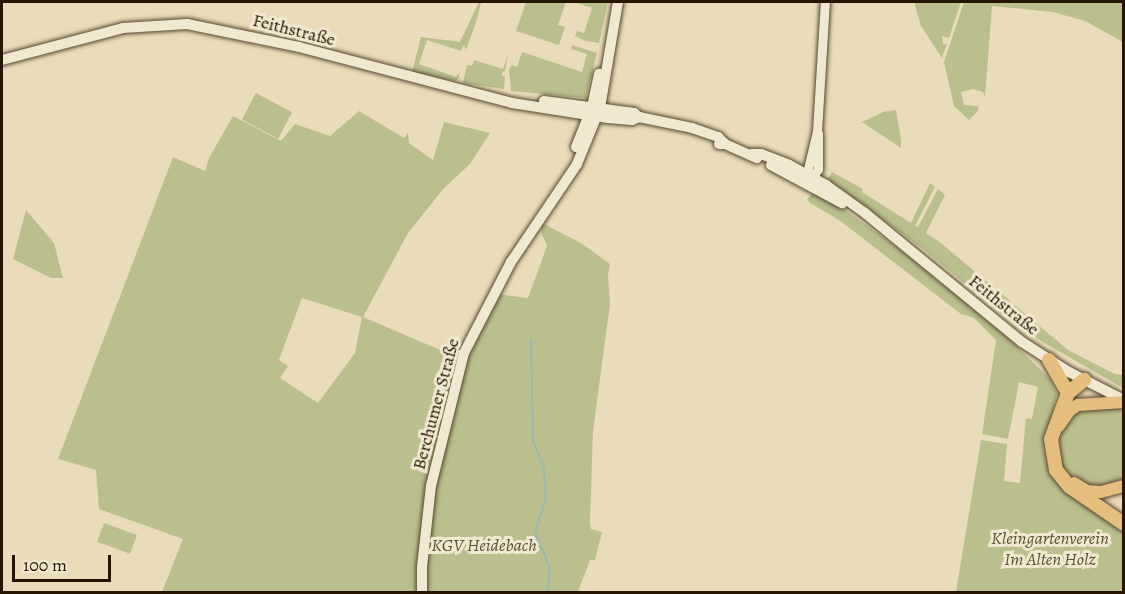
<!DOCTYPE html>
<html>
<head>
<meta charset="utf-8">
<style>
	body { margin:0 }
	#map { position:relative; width:1125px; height:594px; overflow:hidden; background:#eadcba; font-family:Alegreya,serif }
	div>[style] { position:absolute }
	.green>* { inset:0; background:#babf8d; transform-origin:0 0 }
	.stream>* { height:2px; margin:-1px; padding:0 1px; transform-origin:1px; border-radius:1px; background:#98bab5 }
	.roads { filter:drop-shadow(0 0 2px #574730) drop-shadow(0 0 2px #574730) }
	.tertiary>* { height:9px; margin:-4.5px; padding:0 4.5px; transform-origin:4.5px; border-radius:4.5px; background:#f1e8d2 }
	.secondary>* { height:10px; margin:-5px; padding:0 5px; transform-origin:5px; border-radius:5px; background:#f1e8d2 }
	.trunk>* { height:12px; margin:-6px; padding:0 6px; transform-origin:6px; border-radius:6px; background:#e5be7d }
	.motorway>* { height:14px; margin:-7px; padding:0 7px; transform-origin:7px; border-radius:7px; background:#e5be7d }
	span { translate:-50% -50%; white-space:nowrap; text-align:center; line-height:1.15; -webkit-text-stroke:6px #f1e8d2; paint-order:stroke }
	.street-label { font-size:18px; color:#261502 }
	.park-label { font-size:18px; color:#5a5033; font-style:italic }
	.frame { position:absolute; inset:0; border:3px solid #261502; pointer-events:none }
	.scale { position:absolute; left:12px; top:555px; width:99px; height:27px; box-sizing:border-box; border:3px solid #261502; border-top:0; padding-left:8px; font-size:18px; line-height:21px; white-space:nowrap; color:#261502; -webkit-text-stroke:4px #f1e8d2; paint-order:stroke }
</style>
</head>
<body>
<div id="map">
	<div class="green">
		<i style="clip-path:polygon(479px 2px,481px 2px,478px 16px,466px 50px,464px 45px,461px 51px,427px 40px,419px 64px,456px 77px,460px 72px,458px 79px,455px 81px,412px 72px,421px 37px,460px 42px)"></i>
		<i style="clip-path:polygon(526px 2px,566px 2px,558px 25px,565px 27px,559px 45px,516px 31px)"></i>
		<i style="clip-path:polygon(573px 2px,608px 2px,599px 43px,586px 41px,575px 36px,577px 31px,584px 33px,592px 8px)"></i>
		<i style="clip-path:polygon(914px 2px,961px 2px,949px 38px,942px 36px,943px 44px,947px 44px,942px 58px,921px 26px)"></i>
		<i style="clip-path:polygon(964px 2px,1123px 2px,1123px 42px,1085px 21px,1053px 12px,992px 6px,985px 97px,983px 92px,973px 89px,961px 92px,964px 105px,978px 106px,978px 111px,969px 120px,954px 106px,944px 62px)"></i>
		<i style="clip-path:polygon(572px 45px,597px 53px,586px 98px,511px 91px,509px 70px,512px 65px,517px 67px,522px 52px,582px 72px,587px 54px,571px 49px)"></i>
		<i style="clip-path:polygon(508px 54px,505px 71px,502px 72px,502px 76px,505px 76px,504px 89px,463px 83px,467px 65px,472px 66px,474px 60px,503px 69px)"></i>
		<i style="left:256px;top:93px;width:41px;height:30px;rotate:28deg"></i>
		<i style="clip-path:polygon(896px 110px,901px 140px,901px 148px,862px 122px,883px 112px)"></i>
		<i style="clip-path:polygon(evenodd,359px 111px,404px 138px,408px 133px,409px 143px,433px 160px,444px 122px,490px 133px,470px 164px,444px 188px,408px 233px,363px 317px,445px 352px,470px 347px,497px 294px,528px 298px,547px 246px,542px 235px,540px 222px,581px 243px,610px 264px,608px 275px,610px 304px,593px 431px,590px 522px,591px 529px,602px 532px,595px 560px,590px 560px,578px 592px,162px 592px,183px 539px,99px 509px,96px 470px,58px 459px,173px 157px,205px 171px,209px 158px,233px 116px,281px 141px,295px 124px,330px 136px,359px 111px,302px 298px,362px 317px,355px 353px,318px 403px,280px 378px,288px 366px,279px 360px,302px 298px)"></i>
		<i style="clip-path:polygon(832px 172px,863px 189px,862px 192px,911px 223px,930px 183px,935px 187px,915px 226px,918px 227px,938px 189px,945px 195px,926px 233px,941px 243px,1068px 350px,1115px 374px,1123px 375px,1123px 388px,1022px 330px,923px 249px,828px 179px)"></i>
		<i style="clip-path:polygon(813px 193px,834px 202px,906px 254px,1004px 334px,1050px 379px,1057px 393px,1044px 450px,1051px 470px,1123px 532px,1123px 592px,956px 592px,981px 440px,1007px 444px,1004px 481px,1020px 483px,1026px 418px,1032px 419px,1038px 387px,1019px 382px,1008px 439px,982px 434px,996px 340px,974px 318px,961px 314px,839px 220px,810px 203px,807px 199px)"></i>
		<i style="clip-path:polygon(26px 210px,54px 243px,63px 278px,51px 278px,13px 259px)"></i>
		<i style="clip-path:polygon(1100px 405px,1123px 410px,1123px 481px,1103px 489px,1074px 481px,1064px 471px,1056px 453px,1058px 431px,1072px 413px)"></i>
		<i style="left:104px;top:523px;width:35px;height:20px;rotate:20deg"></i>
	</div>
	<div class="stream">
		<i style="left:531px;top:341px;width:99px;rotate:88.8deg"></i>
		<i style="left:533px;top:440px;width:31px;rotate:69deg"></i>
		<i style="left:544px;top:469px;width:30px;rotate:86deg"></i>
		<i style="left:546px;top:499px;width:35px;rotate:108deg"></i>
		<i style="left:535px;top:532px;width:39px;rotate:67deg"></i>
		<i style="left:550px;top:568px;width:24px;rotate:95deg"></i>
	</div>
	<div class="roads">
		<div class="tertiary">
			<i style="left:808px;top:180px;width:7px;rotate:-98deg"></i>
			<i style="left:807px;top:173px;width:43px;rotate:-76.6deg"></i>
			<i style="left:817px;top:131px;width:129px;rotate:-86.5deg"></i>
			<i style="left:809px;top:182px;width:16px;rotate:-55deg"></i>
			<i style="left:818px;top:169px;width:36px;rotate:-90deg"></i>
		</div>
		<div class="secondary">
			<i style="left:2px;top:60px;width:125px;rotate:-14.8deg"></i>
			<i style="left:123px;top:28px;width:64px;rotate:-3.6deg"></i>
			<i style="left:187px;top:24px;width:114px;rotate:11.6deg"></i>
			<i style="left:299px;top:47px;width:220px;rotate:14.7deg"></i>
			<i style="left:512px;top:103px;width:97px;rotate:8.9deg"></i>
			<i style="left:608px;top:118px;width:24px;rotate:5deg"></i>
			<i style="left:632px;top:120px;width:8px;rotate:-23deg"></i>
			<i style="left:544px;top:101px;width:91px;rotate:7.6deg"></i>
			<i style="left:634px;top:113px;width:6px;rotate:39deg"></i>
			<i style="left:639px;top:117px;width:54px;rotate:11.7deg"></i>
			<i style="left:692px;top:128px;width:28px;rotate:19deg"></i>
			<i style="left:718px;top:137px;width:10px;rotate:45deg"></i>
			<i style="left:719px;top:144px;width:6px"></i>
			<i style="left:725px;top:144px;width:35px;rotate:24deg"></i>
			<i style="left:576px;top:147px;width:43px;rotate:-68.2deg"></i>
			<i style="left:592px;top:107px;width:34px;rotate:-78deg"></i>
			<i style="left:752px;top:154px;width:9px"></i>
			<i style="left:761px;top:154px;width:30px;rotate:21deg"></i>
			<i style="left:789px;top:165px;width:42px;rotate:28.4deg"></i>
			<i style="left:826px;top:185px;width:48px;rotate:35.7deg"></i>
			<i style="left:865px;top:213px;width:203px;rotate:39.4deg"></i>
			<i style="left:1022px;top:342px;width:56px;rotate:32.6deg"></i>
			<i style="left:1069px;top:372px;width:62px;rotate:27deg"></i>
			<i style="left:771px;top:165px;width:81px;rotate:28.2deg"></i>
			<i style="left:422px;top:592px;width:25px;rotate:-90deg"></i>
			<i style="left:422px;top:567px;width:81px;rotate:-83.7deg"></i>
			<i style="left:431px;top:486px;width:137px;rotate:-76.1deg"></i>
			<i style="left:464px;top:353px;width:102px;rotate:-62.7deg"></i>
			<i style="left:511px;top:262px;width:118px;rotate:-56deg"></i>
			<i style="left:577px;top:164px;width:61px;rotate:-67.7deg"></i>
			<i style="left:600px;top:108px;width:108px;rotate:-80.4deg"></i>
		</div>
		<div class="trunk">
			<i style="left:1059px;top:426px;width:18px;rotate:-56deg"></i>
			<i style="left:1069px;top:411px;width:11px;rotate:-34deg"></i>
			<i style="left:1078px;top:405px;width:46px;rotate:-3.7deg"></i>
			<i style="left:1074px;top:483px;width:15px;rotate:32deg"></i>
			<i style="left:1087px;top:491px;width:14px;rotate:4deg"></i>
			<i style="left:1101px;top:492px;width:24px;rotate:-15deg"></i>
		</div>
		<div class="motorway">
			<i style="left:1049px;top:360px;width:38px;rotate:60deg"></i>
			<i style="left:1068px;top:393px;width:49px;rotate:110.3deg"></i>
			<i style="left:1051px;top:439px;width:31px;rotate:81deg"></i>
			<i style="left:1056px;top:470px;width:22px;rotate:51deg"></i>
			<i style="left:1070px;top:487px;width:65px;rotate:34.4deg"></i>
			<i style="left:1068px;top:393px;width:21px;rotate:-39deg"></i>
		</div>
	</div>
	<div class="street-label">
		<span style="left:294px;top:30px;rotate:14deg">Feithstraße</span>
		<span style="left:1004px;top:305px;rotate:39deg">Feithstraße</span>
		<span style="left:436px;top:404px;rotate:-75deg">Berchumer Straße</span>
	</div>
	<div class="park-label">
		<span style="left:1050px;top:549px">Kleingartenverein<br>Im Alten Holz</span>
		<span style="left:484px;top:545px">KGV Heidebach</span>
	</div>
	<div class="frame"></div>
	<div class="scale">100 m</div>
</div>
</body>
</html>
